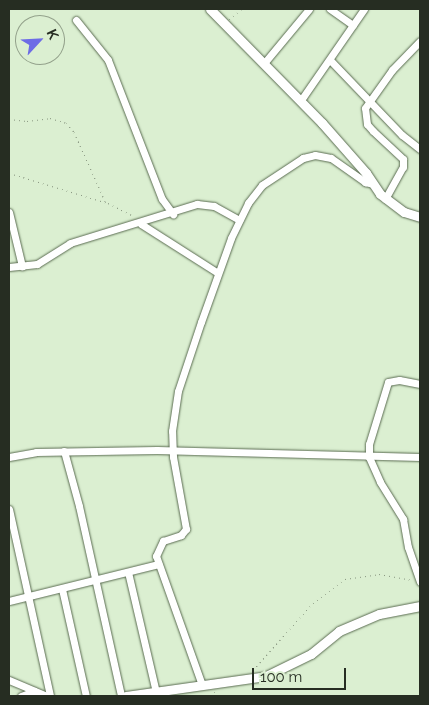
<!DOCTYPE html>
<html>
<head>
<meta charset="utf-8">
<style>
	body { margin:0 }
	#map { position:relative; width:429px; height:705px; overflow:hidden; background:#dbefd1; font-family:Raleway,sans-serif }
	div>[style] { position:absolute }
	.path>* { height:1px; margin-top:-0.5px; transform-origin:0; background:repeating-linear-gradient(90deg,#899781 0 1px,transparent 0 5px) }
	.roads { filter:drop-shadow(0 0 1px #5a6c51) drop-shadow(0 0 1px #5a6c51) }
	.minor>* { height:7px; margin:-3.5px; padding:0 3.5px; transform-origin:3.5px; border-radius:3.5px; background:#fff }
	.tertiary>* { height:9px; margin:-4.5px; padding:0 4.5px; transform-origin:4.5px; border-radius:4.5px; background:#fff }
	span { translate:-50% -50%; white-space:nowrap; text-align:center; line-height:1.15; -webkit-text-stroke:5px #dbefd1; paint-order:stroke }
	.frame { position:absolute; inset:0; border:10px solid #262d22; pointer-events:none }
	.north { position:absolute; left:15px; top:15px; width:50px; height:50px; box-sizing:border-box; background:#dbefd1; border:1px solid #93a18b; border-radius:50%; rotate:65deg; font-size:14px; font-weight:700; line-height:20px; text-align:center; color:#262d22 }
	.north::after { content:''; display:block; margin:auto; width:18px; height:22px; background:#6d6ce6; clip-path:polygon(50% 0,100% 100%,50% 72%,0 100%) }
	.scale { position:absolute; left:252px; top:668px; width:94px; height:22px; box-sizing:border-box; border:2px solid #262d22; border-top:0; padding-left:6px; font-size:15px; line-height:18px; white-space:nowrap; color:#262d22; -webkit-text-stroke:4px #dbefd1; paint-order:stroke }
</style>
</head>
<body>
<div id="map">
	<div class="path">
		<i style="left:229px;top:19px;width:16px;rotate:-38deg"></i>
		<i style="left:9px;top:119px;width:18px;rotate:6deg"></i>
		<i style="left:27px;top:121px;width:23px;rotate:-7deg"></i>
		<i style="left:50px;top:118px;width:17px;rotate:17deg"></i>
		<i style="left:66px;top:123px;width:12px;rotate:48deg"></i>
		<i style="left:74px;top:132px;width:76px;rotate:65.8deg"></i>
		<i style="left:9px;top:173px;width:103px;rotate:16.9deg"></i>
		<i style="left:108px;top:203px;width:28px;rotate:27deg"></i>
		<i style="left:253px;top:670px;width:90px;rotate:-48.2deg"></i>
		<i style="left:313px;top:603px;width:40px;rotate:-37deg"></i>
		<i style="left:345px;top:579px;width:34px;rotate:-8deg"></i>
		<i style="left:379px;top:574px;width:34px;rotate:10deg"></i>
		<i style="left:211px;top:696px;width:6px;rotate:-45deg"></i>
	</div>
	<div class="roads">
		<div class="minor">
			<i style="left:330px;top:9px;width:28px;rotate:35deg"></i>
			<i style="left:76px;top:20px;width:51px;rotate:51.3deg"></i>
			<i style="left:108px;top:60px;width:149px;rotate:68.8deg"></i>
			<i style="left:162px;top:199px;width:19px;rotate:54deg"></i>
			<i style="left:330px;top:60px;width:104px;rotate:46.2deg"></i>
			<i style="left:402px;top:135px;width:23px;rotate:38deg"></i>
			<i style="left:265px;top:62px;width:69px;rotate:-50.3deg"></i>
			<i style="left:301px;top:100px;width:111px;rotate:-55.3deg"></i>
			<i style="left:385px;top:199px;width:37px;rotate:-61deg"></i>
			<i style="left:403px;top:167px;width:8px;rotate:-90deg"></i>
			<i style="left:403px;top:159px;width:41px;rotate:-137deg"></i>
			<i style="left:373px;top:131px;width:9px;rotate:-131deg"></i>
			<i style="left:367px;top:124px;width:16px;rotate:-97deg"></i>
			<i style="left:365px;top:108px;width:47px;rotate:-54.6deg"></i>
			<i style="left:392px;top:70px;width:40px;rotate:-46deg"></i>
			<i style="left:9px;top:212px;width:56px;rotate:76.5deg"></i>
			<i style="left:141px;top:224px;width:91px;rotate:32.5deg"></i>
			<i style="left:9px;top:267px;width:28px;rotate:-6deg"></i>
			<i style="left:37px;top:264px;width:39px;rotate:-32deg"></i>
			<i style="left:70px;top:243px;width:133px;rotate:-17.1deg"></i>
			<i style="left:197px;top:204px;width:17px;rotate:7deg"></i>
			<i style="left:214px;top:206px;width:29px;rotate:29deg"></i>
			<i style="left:420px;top:384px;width:21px;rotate:-169deg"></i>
			<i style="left:399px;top:380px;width:11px;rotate:170deg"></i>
			<i style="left:388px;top:382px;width:65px;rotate:107deg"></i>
			<i style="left:369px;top:444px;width:13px;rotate:90deg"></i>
			<i style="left:369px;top:457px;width:27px;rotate:66deg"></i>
			<i style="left:380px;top:482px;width:44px;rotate:58.1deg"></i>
			<i style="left:403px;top:519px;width:28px;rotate:80deg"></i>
			<i style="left:408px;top:547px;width:37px;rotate:71deg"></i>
			<i style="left:64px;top:451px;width:57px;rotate:74.7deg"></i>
			<i style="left:79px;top:506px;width:195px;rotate:77.5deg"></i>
			<i style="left:9px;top:457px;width:27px;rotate:-10deg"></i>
			<i style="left:36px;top:452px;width:121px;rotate:-0.9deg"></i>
			<i style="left:157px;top:450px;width:263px;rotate:1.5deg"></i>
			<i style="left:9px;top:509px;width:191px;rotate:77.6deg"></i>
			<i style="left:128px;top:572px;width:123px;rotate:76.9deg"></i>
			<i style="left:62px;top:589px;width:110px;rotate:77.4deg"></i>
			<i style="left:9px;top:601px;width:154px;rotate:-13.9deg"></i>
			<i style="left:9px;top:680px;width:41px;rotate:22.8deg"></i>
			<i style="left:202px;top:685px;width:137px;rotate:-109.6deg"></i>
			<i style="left:156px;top:556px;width:17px;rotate:-65deg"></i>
			<i style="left:163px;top:541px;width:19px;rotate:-18deg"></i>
			<i style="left:181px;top:535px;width:8px;rotate:-50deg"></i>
			<i style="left:186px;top:529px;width:73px;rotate:-100.2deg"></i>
			<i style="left:173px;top:457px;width:26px;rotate:-92deg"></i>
			<i style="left:172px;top:431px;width:40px;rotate:-81.5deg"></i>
			<i style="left:178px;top:391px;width:73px;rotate:-71.6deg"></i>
			<i style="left:201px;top:322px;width:89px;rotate:-70.3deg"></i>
			<i style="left:231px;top:238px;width:39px;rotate:-64deg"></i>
			<i style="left:248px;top:203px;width:23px;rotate:-52deg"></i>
			<i style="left:262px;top:185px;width:49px;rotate:-33.4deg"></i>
			<i style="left:303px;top:158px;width:12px;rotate:-14deg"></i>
			<i style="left:315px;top:155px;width:16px;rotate:11deg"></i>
			<i style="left:331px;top:158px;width:42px;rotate:35.2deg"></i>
			<i style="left:365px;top:182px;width:8px;rotate:14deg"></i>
			<i style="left:21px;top:696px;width:14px;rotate:-21deg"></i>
		</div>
		<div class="tertiary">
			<i style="left:210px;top:9px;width:160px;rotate:45.5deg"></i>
			<i style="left:322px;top:123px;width:67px;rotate:48.7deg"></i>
			<i style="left:366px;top:173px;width:25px;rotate:56deg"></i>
			<i style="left:380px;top:194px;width:30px;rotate:37deg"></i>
			<i style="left:404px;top:212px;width:17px;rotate:17deg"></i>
			<i style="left:126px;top:696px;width:141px;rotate:-8.1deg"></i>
			<i style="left:266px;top:676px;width:50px;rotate:-26.1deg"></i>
			<i style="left:311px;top:654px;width:36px;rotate:-39deg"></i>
			<i style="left:339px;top:631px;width:43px;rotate:-23deg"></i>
			<i style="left:379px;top:614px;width:42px;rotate:-11deg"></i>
		</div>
	</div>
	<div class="frame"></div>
	<div class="north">K</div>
	<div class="scale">100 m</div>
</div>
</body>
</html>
